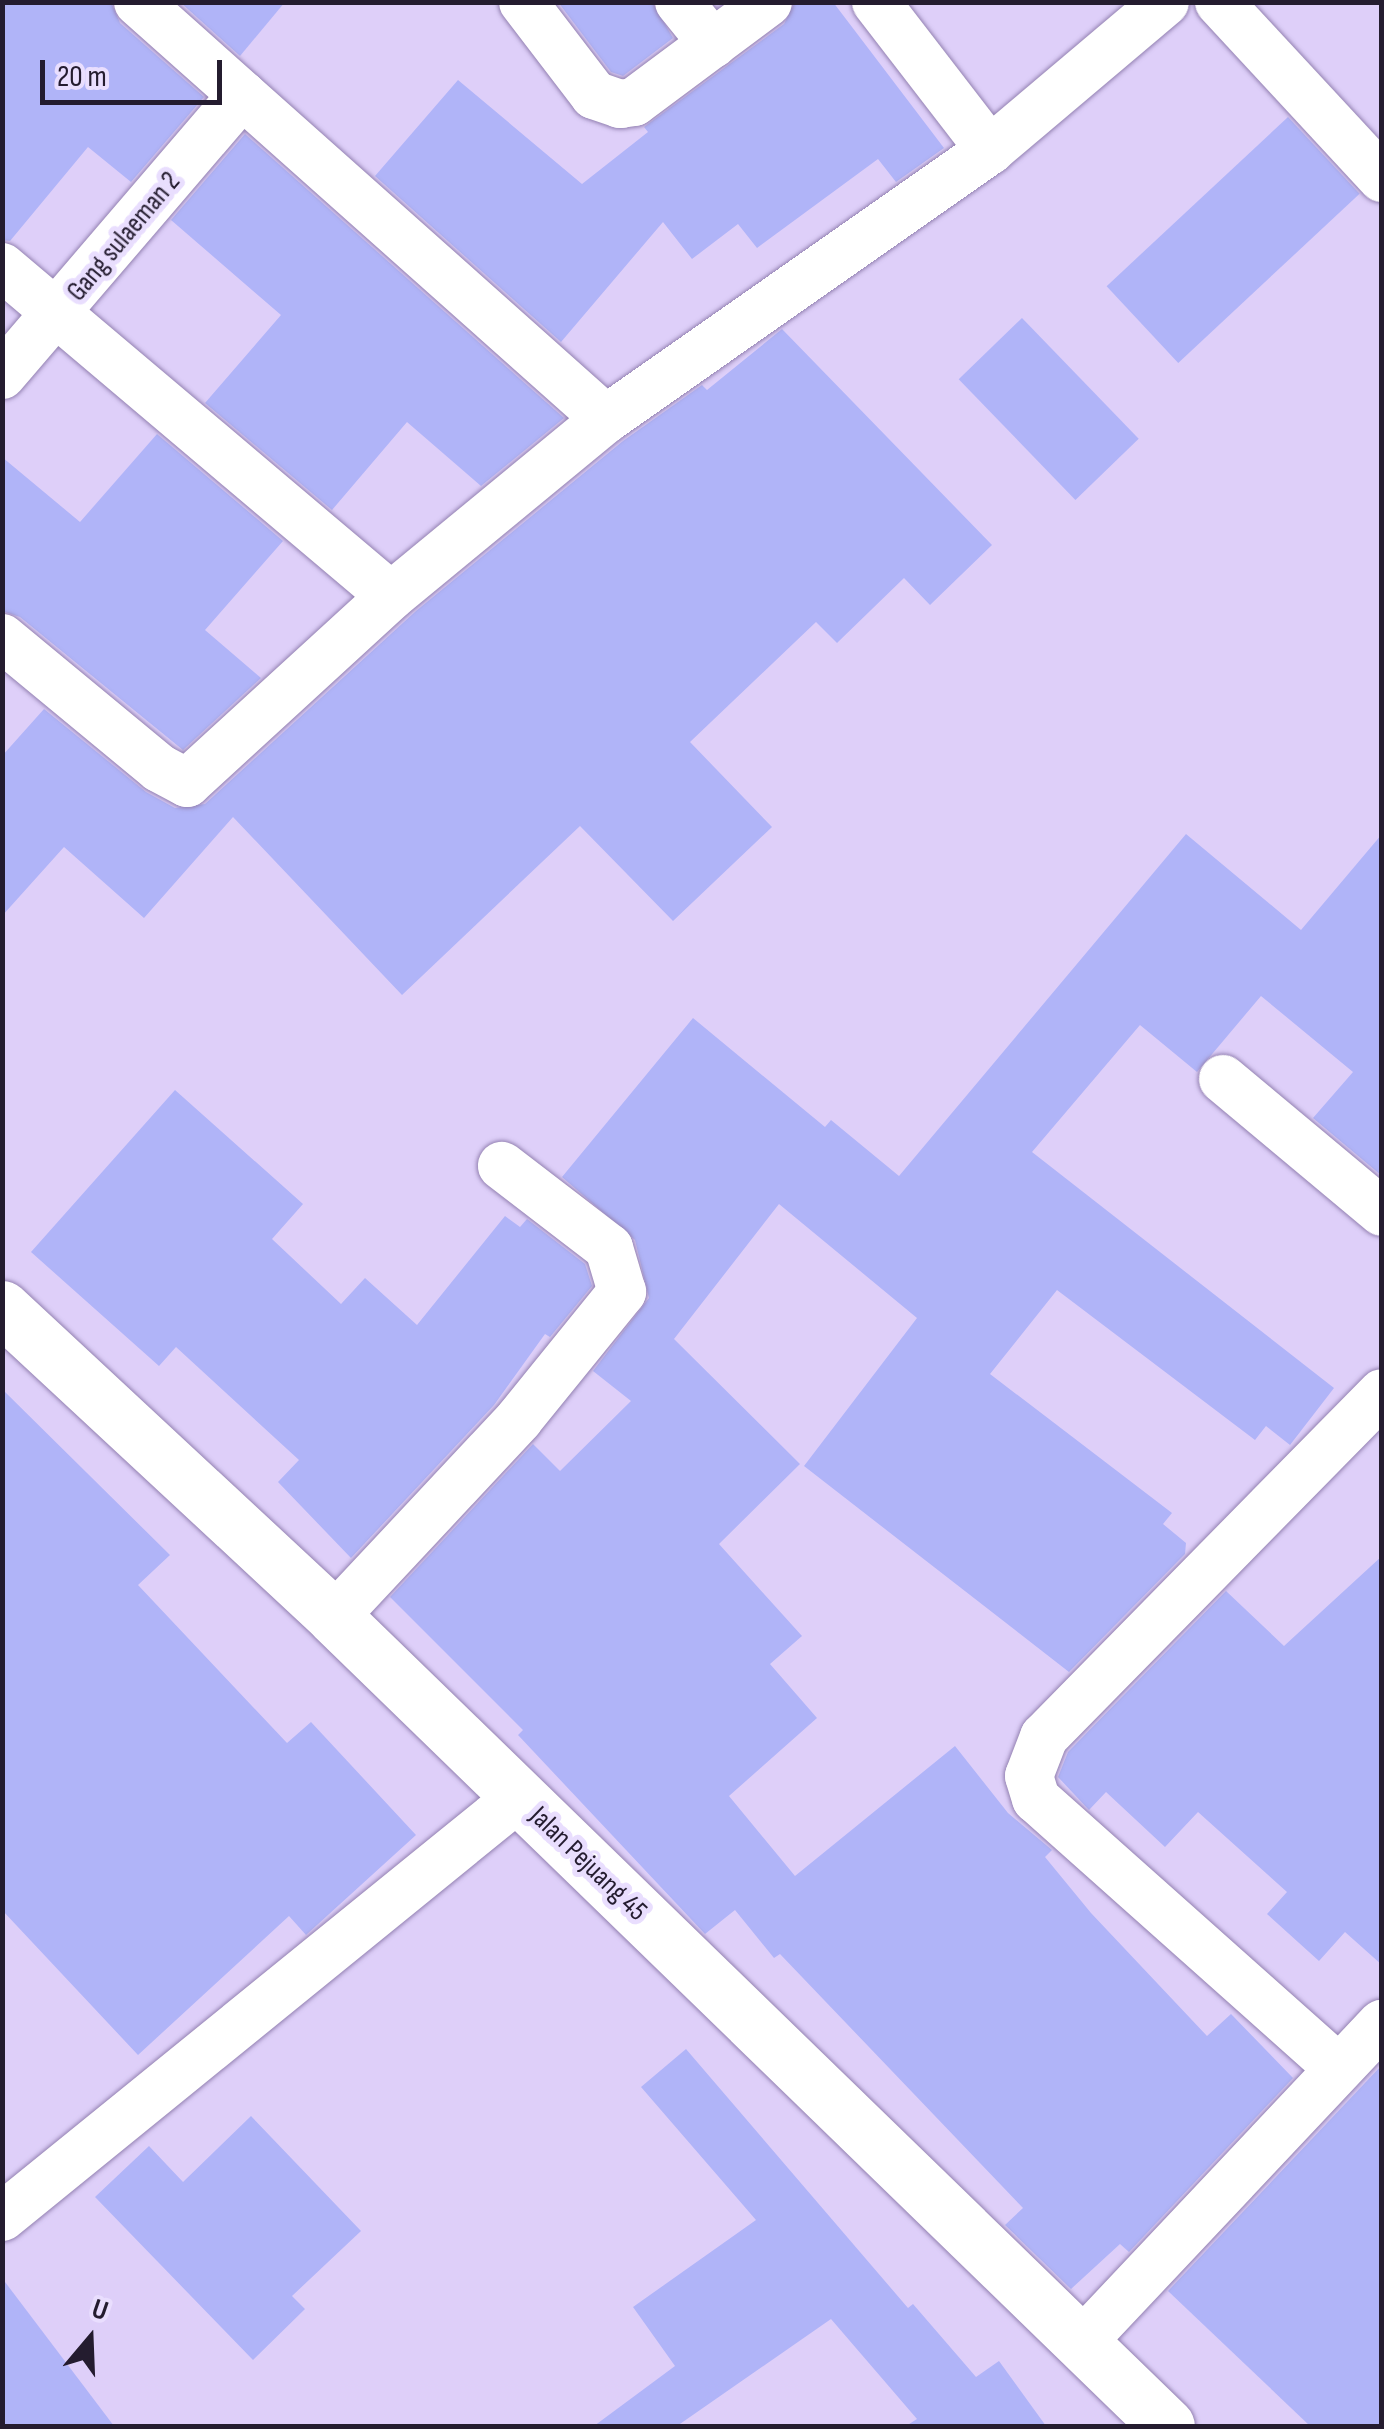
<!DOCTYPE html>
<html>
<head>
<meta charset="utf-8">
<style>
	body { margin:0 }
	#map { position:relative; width:1384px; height:2429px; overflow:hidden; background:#decff9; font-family:"Sofia Sans Condensed",sans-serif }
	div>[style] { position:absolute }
	.building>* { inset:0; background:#b0b4f8; transform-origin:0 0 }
	.roads { filter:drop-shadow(0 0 2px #9381b1) drop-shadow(0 0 2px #9381b1) }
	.street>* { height:48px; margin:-24px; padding:0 24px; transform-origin:24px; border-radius:24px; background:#fff }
	.secondary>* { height:55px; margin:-27.5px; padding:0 27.5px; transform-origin:27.5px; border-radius:27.5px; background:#fff }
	span { translate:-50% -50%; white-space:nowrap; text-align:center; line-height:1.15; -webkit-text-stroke:10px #e9defe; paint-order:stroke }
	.street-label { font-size:28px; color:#241c2f }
	.frame { position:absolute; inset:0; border:5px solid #241c2f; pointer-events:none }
	.north { position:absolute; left:40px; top:2289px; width:100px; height:100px; -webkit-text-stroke:8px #e9defe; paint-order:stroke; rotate:19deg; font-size:28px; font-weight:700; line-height:40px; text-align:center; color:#241c2f }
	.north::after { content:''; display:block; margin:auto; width:35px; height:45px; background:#241c2f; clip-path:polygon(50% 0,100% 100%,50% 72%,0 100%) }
	.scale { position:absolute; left:40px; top:60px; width:182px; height:45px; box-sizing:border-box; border:5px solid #241c2f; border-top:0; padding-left:12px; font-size:30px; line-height:35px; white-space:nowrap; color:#241c2f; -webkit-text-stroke:8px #e9defe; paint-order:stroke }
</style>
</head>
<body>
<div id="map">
	<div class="building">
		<i style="clip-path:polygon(2px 2px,111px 2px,120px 23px,204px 97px,131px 182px,88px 147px,10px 241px,2px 240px)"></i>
		<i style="clip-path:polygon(180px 2px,285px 2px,240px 56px)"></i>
		<i style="clip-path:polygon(558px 2px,652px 2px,673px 38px,623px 76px,611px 72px)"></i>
		<i style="clip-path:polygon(795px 2px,833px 2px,944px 148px,896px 182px,878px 159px,757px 248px,738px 224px,692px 259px,663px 222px,561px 342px,375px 176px,458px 80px,582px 184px,648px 132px,644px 127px,784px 24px)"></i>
		<i style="left:1288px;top:117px;width:105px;height:248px;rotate:47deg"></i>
		<i style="clip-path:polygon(245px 134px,564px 418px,481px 486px,407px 422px,332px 510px,205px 403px,281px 315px,171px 220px)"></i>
		<i style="left:1022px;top:318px;width:168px;height:88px;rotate:46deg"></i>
		<i style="clip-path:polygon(782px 329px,992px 545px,930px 605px,904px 578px,837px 643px,816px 622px,690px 742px,772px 827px,673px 921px,580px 826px,402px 995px,233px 817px,144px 918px,64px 847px,2px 916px,2px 756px,44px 709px,146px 792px,175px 808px,205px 804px,416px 611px,623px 441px,702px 385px,707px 390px)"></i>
		<i style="clip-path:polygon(157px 434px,283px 541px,205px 630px,261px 678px,183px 750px,20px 617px,2px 611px,2px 457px,80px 522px)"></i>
		<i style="clip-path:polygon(1186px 834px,1301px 930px,1382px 834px,1382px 1176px,1313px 1118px,1353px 1072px,1261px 996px,1197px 1072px,1140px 1025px,1032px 1152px,1334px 1388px,1290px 1445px,1266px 1426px,1255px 1440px,1057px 1290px,990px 1374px,1172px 1513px,1163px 1524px,1186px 1543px,1185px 1554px,1069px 1672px,804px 1466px,917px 1318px,779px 1204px,674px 1339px,800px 1464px,719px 1544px,802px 1636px,770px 1664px,817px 1718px,729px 1796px,795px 1876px,955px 1746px,1008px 1813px,1052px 1850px,1045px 1857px,1091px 1913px,1207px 2036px,1231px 2014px,1293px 2078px,1129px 2252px,1120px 2244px,1071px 2289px,1005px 2225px,1023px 2208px,780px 1954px,774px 1958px,735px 1910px,705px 1934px,518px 1735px,523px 1730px,390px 1597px,533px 1444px,560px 1471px,631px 1401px,593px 1371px,649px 1298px,635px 1240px,562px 1177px,693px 1018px,825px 1127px,831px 1120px,899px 1176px)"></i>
		<i style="clip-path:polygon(175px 1090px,303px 1204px,272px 1239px,341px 1304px,365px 1278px,417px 1325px,505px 1216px,520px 1227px,527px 1219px,585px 1264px,592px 1286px,550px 1337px,545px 1334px,494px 1405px,351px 1558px,278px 1482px,299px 1460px,176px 1347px,159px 1366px,31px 1252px)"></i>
		<i style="clip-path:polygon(2px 1389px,170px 1555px,138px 1585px,287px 1743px,311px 1722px,416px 1835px,306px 1935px,289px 1916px,138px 2055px,2px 1910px)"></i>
		<i style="clip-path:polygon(1382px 1556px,1382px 1965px,1345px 1932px,1319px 1961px,1267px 1914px,1287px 1892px,1198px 1812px,1165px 1847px,1106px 1792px,1089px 1810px,1058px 1777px,1068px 1752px,1226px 1591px,1284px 1646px)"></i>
		<i style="clip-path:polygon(686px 2049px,908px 2308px,913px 2304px,976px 2377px,999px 2361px,1046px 2426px,906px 2426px,917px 2419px,831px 2319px,677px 2426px,594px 2426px,675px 2366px,633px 2307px,756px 2220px,641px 2087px)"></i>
		<i style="clip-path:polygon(1382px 2065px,1382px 2426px,1310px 2426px,1168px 2291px)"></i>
		<i style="clip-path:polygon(251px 2116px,361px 2231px,292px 2296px,305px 2309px,253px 2360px,95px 2197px,149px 2146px,183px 2182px)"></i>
		<i style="clip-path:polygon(2px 2278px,114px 2426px,2px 2426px)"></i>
	</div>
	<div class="roads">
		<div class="street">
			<i style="left:138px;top:2px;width:627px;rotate:41.7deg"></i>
			<i style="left:523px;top:2px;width:117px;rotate:52.6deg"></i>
			<i style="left:594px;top:95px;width:28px;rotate:19deg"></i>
			<i style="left:620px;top:104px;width:14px;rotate:-8deg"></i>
			<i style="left:634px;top:102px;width:167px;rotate:-36.7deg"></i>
			<i style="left:679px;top:2px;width:54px;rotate:51deg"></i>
			<i style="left:876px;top:2px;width:187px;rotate:52.4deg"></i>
			<i style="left:1219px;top:2px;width:240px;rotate:47.2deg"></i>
			<i style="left:2px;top:267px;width:509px;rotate:40.22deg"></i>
			<i style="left:2px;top:375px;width:369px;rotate:-49.4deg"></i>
			<i style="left:2px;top:638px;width:204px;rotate:39.6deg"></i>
			<i style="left:159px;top:768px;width:32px;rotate:28deg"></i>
			<i style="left:187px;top:783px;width:277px;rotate:-42.5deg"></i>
			<i style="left:391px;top:596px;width:278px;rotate:-39.5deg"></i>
			<i style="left:606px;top:419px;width:469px;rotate:-35deg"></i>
			<i style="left:990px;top:150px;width:229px;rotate:-40.2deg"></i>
			<i style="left:1223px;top:1079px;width:207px;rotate:39.9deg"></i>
			<i style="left:334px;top:1617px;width:271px;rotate:-46.9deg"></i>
			<i style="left:519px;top:1419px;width:164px;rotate:-51deg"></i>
			<i style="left:622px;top:1292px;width:46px;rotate:-106.5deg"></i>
			<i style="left:609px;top:1248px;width:135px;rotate:-142.5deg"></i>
			<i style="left:1337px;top:2067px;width:403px;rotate:-138.3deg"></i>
			<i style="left:1036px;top:1799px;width:24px;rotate:-107deg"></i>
			<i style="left:1029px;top:1776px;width:42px;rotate:-69deg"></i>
			<i style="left:1044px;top:1737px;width:482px;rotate:-45.5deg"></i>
			<i style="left:2px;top:2217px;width:666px;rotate:-39.09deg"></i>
			<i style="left:1080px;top:2344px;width:440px;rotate:-46.7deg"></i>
		</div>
		<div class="secondary">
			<i style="left:2px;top:1308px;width:454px;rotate:42.9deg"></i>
			<i style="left:334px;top:1617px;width:1161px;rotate:44.16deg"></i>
		</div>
	</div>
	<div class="street-label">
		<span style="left:124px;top:237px;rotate:-50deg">Gang sulaeman 2</span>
		<span style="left:588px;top:1864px;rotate:44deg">Jalan Pejuang 45</span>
	</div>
	<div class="frame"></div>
	<div class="north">U</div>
	<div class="scale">20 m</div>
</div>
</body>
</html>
